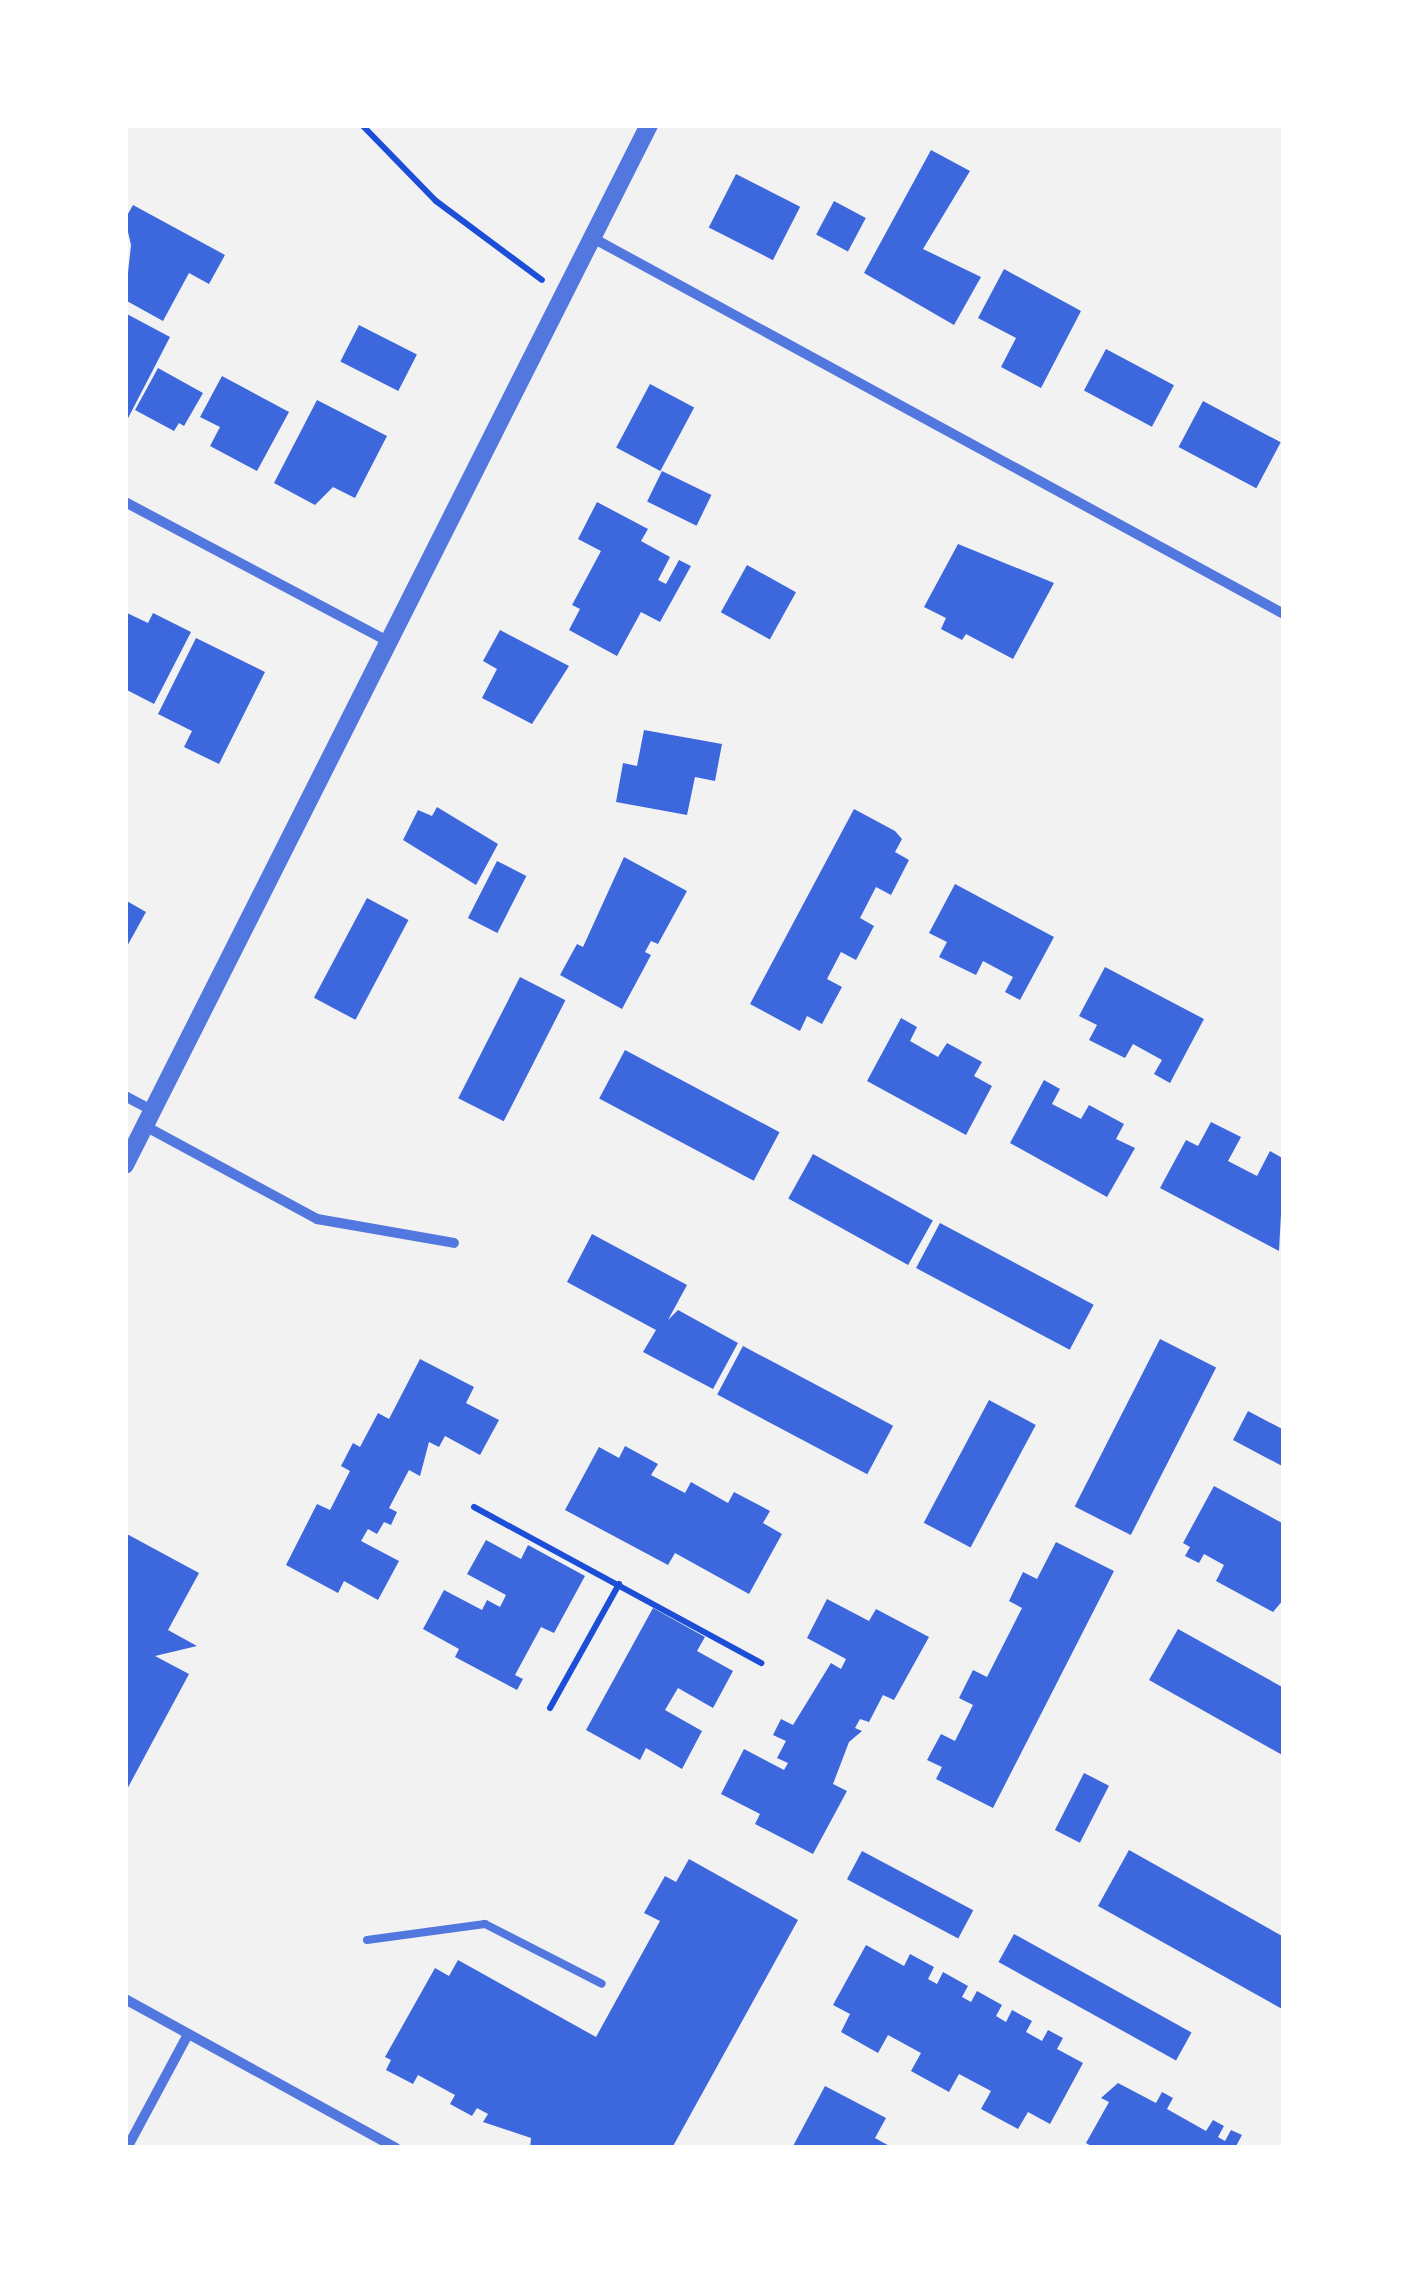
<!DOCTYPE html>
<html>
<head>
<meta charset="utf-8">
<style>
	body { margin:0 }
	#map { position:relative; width:1409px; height:2273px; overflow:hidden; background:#f2f2f2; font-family:Roboto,sans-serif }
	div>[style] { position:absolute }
	.building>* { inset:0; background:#3d67dc; transform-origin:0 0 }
	.path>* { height:6px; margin:-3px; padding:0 3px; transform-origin:3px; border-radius:3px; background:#1d4ed8 }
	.service>* { height:8px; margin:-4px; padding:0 4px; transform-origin:4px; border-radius:4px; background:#5277de }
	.minor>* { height:10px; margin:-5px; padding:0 5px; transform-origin:5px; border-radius:5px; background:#5277de }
	.tertiary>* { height:18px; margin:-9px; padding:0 9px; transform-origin:9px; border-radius:9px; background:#5277de }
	span { translate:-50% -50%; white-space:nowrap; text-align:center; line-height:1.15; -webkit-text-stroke:8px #fff; paint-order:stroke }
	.frame { position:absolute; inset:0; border:128px solid #fff; pointer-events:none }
</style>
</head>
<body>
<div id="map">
	<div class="building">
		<i style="clip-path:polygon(931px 150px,970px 171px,923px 249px,981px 277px,954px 325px,864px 273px)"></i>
		<i style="left:736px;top:174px;width:72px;height:60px;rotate:27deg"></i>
		<i style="left:834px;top:201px;width:36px;height:38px;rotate:28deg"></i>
		<i style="clip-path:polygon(133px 205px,225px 255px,209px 284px,189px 273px,163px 321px,125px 300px,131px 245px,125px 219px)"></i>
		<i style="clip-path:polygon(1004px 269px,1081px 311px,1041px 388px,1001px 367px,1016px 338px,978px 318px)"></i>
		<i style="clip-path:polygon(125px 313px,170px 337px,125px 424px)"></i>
		<i style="left:359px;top:325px;width:65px;height:41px;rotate:27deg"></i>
		<i style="left:1106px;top:349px;width:77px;height:47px;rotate:28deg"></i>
		<i style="clip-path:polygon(158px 368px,203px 393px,184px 426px,179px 423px,174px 431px,135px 410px)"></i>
		<i style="clip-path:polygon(222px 376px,289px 412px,257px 471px,210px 446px,220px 427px,200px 417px)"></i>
		<i style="left:650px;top:384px;width:50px;height:72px;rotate:28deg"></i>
		<i style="clip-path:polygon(317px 400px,387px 436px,355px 498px,333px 487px,315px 505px,274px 483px)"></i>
		<i style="left:1203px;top:401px;width:88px;height:52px;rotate:28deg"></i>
		<i style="left:662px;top:471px;width:55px;height:34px;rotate:26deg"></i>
		<i style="clip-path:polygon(597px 502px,648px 529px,641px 541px,670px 557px,658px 580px,666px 584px,679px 560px,691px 566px,660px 622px,641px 612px,617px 656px,569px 630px,580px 609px,572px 605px,601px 551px,578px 539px)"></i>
		<i style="clip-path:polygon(958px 544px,1054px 583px,1013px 659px,966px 634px,962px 640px,941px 629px,946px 618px,924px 607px)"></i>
		<i style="left:747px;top:565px;width:56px;height:54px;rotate:29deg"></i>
		<i style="clip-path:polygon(125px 612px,148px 623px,153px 613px,191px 632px,154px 704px,125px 689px)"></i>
		<i style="clip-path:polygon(500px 630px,569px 666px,532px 724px,482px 698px,497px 669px,483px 661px)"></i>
		<i style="clip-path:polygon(196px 638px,265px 672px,219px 764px,184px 747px,192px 731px,158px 714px)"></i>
		<i style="clip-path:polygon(644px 730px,722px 744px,715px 781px,695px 777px,687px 815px,616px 802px,623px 763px,637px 766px)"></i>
		<i style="clip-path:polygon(437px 807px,498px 844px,476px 885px,403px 840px,418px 810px,432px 816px)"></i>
		<i style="clip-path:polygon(854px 809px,895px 831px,902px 839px,895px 852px,909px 860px,891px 895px,876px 887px,860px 918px,874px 926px,856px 960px,841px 952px,827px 979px,842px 987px,822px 1024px,807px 1016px,800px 1031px,750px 1004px)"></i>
		<i style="clip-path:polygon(624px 857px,687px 891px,658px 944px,651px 941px,645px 952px,651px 955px,622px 1009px,560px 975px,577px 944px,583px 947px)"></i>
		<i style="left:497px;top:861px;width:33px;height:64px;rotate:27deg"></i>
		<i style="clip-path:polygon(955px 884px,1054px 937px,1020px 1000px,1005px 992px,1013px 977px,983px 961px,976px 975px,939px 957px,947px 942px,929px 933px)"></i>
		<i style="left:367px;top:898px;width:47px;height:113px;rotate:28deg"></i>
		<i style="clip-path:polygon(125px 900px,146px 912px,125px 950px)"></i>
		<i style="clip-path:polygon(1105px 967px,1204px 1019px,1170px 1083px,1154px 1074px,1162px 1060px,1133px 1044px,1125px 1058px,1089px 1040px,1097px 1025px,1079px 1016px)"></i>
		<i style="left:520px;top:977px;width:51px;height:136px;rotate:27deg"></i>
		<i style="clip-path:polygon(901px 1018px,917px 1027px,910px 1041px,938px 1057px,947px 1043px,982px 1062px,974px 1076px,992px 1086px,966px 1135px,867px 1081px)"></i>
		<i style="left:625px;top:1050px;width:175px;height:55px;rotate:28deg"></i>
		<i style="clip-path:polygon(1044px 1080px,1060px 1089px,1052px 1104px,1081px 1119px,1089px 1105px,1124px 1124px,1116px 1139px,1135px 1148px,1107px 1197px,1010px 1143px)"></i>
		<i style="clip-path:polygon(1211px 1122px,1241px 1137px,1228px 1161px,1257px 1176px,1270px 1151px,1284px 1159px,1279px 1251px,1160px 1188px,1186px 1140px,1198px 1146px)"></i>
		<i style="left:813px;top:1154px;width:137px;height:51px;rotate:29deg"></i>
		<i style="left:940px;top:1223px;width:174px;height:51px;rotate:28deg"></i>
		<i style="clip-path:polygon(592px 1234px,687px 1285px,668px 1320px,678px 1310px,738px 1343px,713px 1389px,643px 1352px,656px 1330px,567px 1282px)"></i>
		<i style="left:1160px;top:1339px;width:63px;height:188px;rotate:27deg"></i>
		<i style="left:743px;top:1346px;width:170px;height:55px;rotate:28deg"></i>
		<i style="clip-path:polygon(420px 1359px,474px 1387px,466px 1403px,499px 1420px,480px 1455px,445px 1436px,439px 1447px,429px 1442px,420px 1476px,409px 1470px,389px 1508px,397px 1512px,391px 1525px,384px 1522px,377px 1534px,368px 1529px,361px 1541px,399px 1561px,378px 1600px,344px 1581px,338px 1593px,286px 1565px,317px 1504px,330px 1510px,350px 1471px,341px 1466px,353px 1443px,360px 1447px,378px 1413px,389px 1419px)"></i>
		<i style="left:989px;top:1400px;width:53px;height:139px;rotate:28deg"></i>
		<i style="clip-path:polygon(1248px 1411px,1284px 1430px,1284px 1467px,1233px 1440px)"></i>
		<i style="clip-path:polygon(625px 1446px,658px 1464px,651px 1475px,685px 1493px,691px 1482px,728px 1503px,734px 1492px,770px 1511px,763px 1523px,782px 1534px,749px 1594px,675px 1553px,668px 1565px,565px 1510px,599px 1447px,619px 1458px)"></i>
		<i style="clip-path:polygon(1214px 1486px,1284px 1524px,1284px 1599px,1273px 1612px,1216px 1581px,1224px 1565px,1204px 1554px,1199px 1563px,1185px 1556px,1190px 1547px,1183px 1543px)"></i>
		<i style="clip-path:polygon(125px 1533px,199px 1573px,168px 1630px,197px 1646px,155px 1656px,189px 1674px,125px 1793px)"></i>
		<i style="clip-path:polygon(486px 1540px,521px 1559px,528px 1545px,585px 1576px,554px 1633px,541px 1627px,515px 1675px,523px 1679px,517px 1690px,455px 1657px,459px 1649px,423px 1629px,444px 1590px,482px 1610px,487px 1600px,500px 1607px,506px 1595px,467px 1574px)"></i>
		<i style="clip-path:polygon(1056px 1542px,1114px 1571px,993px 1808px,936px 1779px,942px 1767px,927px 1760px,941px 1734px,955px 1741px,973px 1705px,959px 1698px,973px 1670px,987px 1677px,1022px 1608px,1009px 1601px,1023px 1572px,1037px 1579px)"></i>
		<i style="clip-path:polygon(827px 1599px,869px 1621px,876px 1609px,929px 1637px,894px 1700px,883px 1695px,869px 1722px,860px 1719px,855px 1728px,862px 1731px,849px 1742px,833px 1784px,847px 1791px,813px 1854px,755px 1824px,760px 1814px,721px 1794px,744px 1749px,784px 1770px,788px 1763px,777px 1758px,786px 1741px,773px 1735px,781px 1719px,793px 1725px,831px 1663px,841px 1669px,846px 1659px,807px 1638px)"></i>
		<i style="clip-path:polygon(653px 1608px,705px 1637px,697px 1651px,733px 1671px,713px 1708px,678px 1688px,665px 1710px,702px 1731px,682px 1769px,646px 1748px,640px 1760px,586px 1730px)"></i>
		<i style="clip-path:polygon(1178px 1629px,1284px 1688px,1284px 1756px,1149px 1680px)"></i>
		<i style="left:1084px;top:1773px;width:28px;height:64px;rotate:27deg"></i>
		<i style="clip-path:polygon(1129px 1850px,1284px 1937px,1284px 2010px,1098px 1906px)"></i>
		<i style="left:862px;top:1851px;width:126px;height:32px;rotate:28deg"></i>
		<i style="clip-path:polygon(689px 1859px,798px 1920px,672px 2148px,530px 2148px,531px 2138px,483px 2122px,488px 2114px,477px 2108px,472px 2116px,450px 2104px,455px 2095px,418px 2075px,413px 2084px,386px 2070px,391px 2060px,385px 2057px,435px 1968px,449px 1976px,458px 1960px,596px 2037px,660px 1921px,644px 1913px,665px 1876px,676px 1882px)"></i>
		<i style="left:1014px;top:1934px;width:203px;height:32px;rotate:29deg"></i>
		<i style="clip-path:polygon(866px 1945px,904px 1966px,910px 1954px,934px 1967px,928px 1979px,937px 1984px,943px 1972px,968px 1986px,962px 1997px,971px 2002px,977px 1991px,1002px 2005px,996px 2016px,1006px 2022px,1012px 2010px,1032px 2021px,1026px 2032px,1042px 2041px,1048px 2030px,1063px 2038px,1057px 2049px,1083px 2063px,1050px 2124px,1028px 2112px,1018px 2129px,981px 2109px,991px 2091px,959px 2074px,949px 2092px,911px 2071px,921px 2053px,888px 2035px,878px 2053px,841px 2032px,850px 2014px,833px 2005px)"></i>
		<i style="clip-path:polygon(1118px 2083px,1156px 2103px,1162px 2092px,1173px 2098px,1167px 2109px,1206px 2131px,1213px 2120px,1224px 2126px,1218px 2137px,1225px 2141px,1231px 2130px,1242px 2135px,1235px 2148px,1095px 2148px,1086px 2143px,1109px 2102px,1101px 2098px)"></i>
		<i style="clip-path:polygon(825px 2086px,886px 2118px,875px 2138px,893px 2148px,792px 2148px)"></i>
	</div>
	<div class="path">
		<i style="left:362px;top:125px;width:106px;rotate:45.8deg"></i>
		<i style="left:436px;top:201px;width:132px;rotate:36.7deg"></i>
		<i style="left:474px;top:1507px;width:327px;rotate:28.5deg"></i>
		<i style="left:550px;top:1708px;width:142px;rotate:-60.9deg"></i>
	</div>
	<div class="service">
		<i style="left:367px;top:1940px;width:119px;rotate:-7.7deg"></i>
		<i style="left:485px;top:1924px;width:131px;rotate:27.1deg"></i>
	</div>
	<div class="minor">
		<i style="left:591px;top:237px;width:789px;rotate:28.55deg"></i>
		<i style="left:125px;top:502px;width:297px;rotate:27.9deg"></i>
		<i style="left:125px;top:1096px;width:32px;rotate:28deg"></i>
		<i style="left:145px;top:1126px;width:196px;rotate:28.4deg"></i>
		<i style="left:317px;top:1219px;width:139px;rotate:9.9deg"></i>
		<i style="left:125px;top:1999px;width:309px;rotate:28.8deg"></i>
		<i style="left:127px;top:2148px;width:129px;rotate:-61.8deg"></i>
	</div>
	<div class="tertiary">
		<i style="left:125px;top:1165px;width:1165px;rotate:-63.26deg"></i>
	</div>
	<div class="frame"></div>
</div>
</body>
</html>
